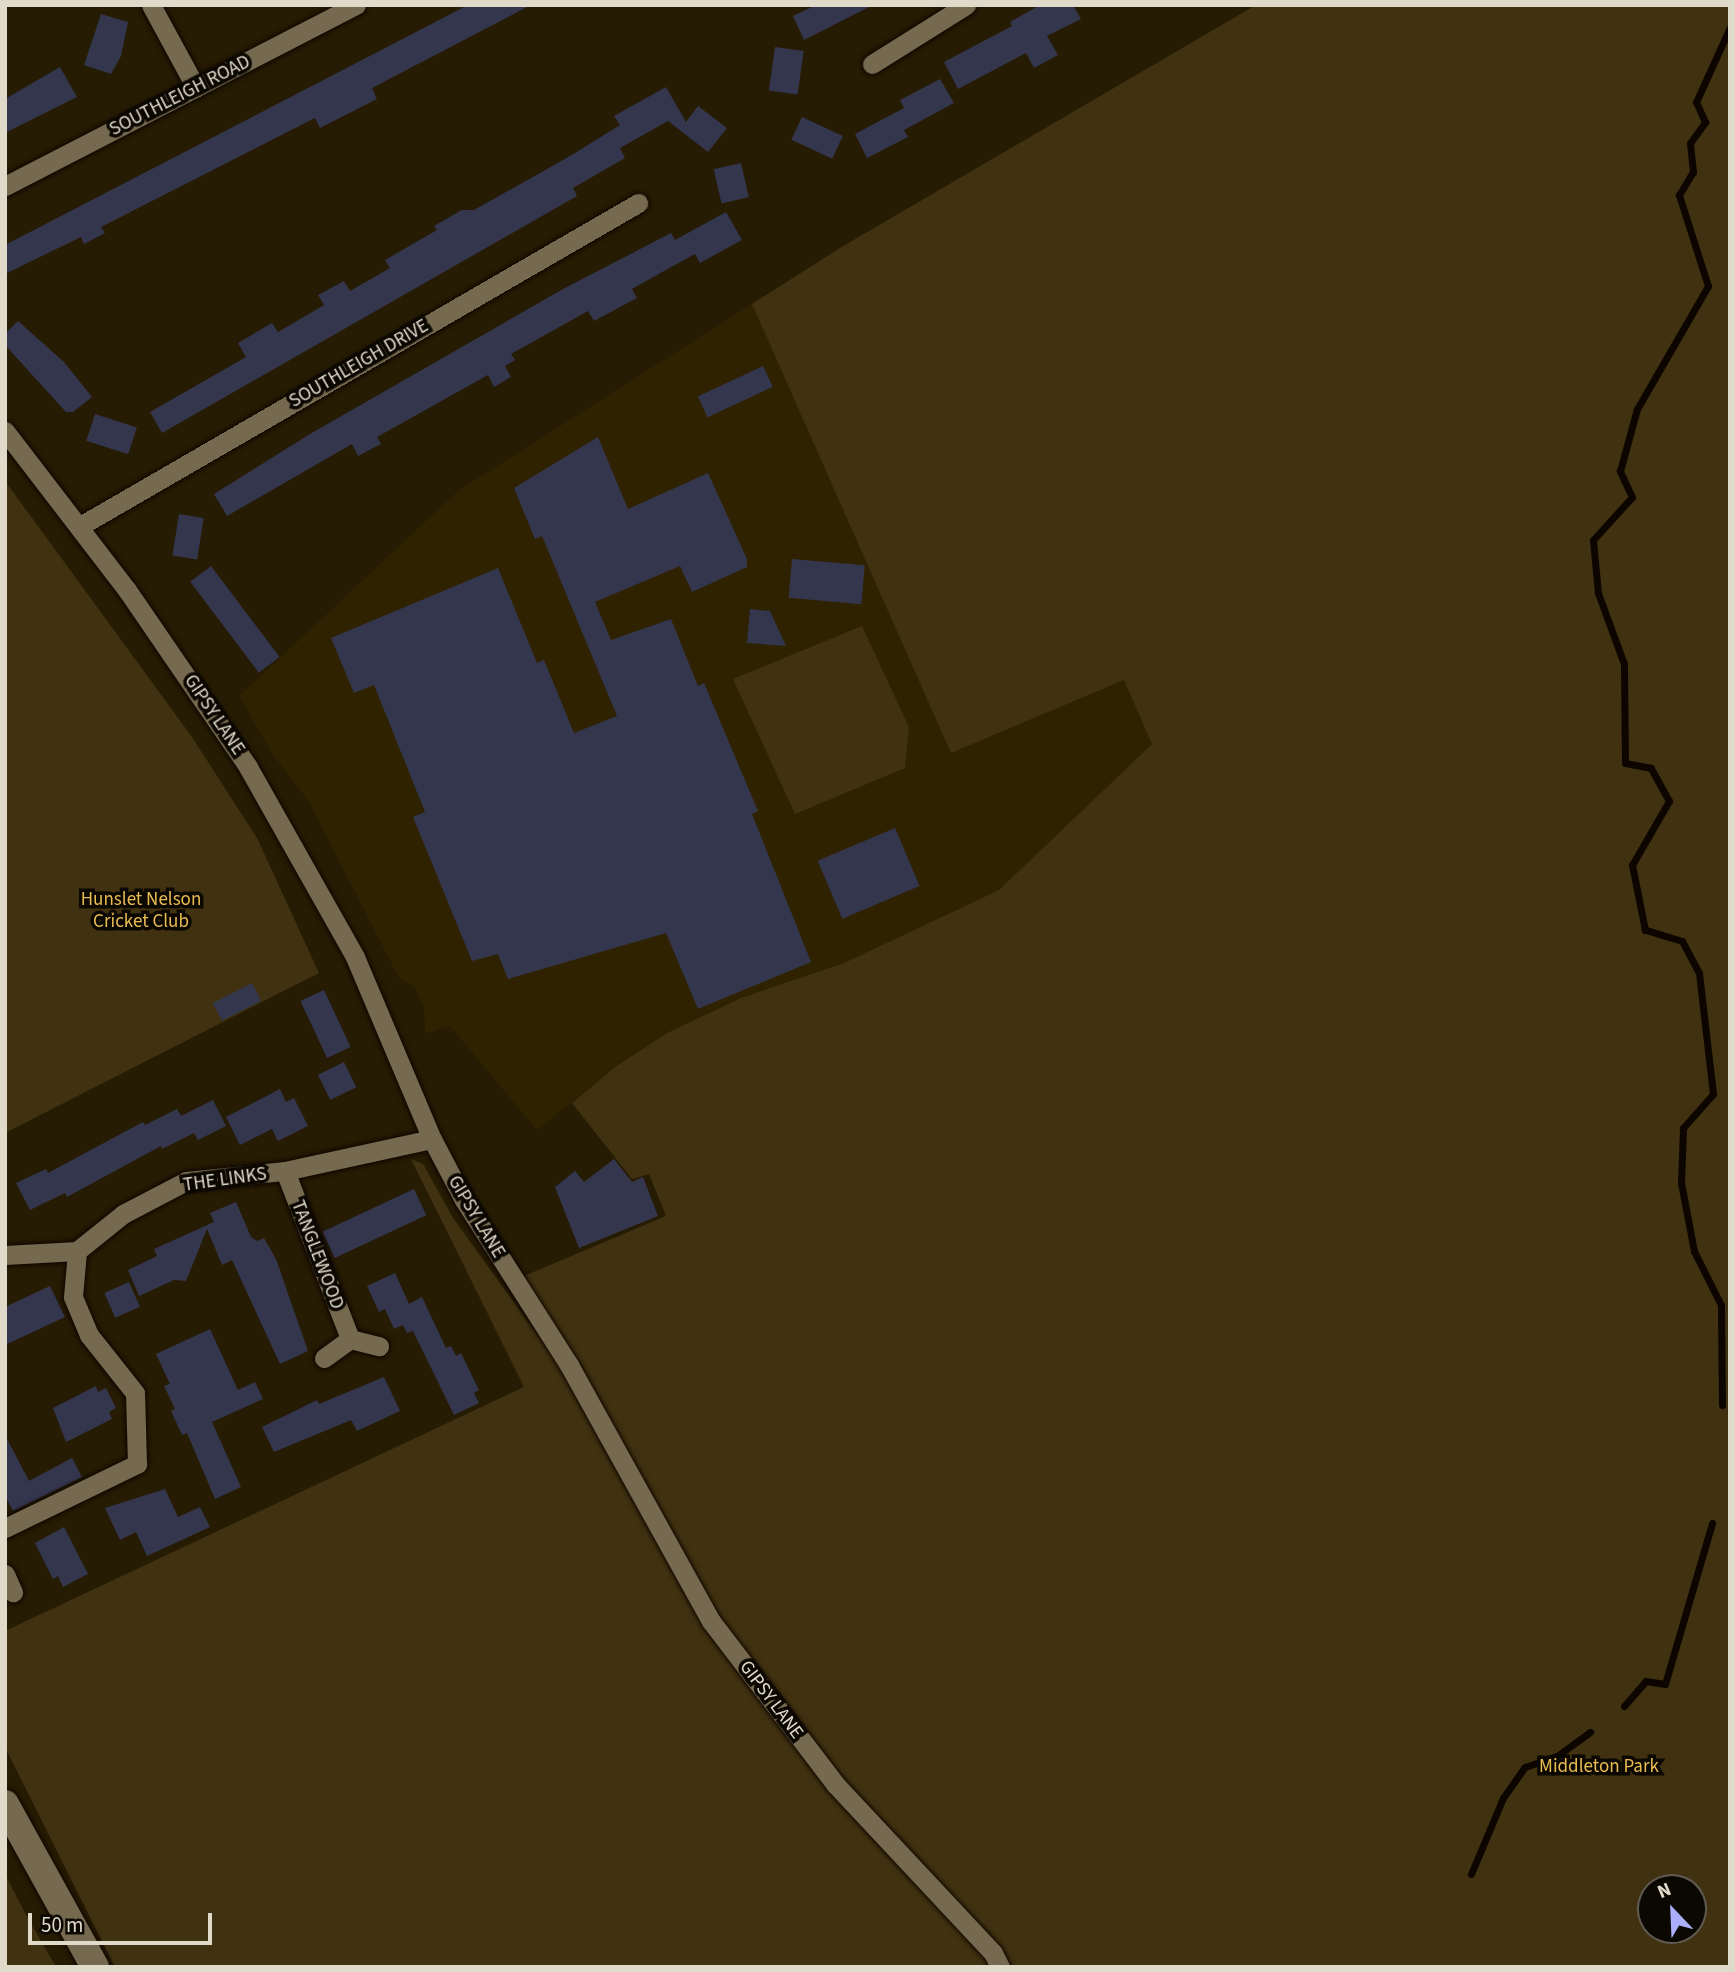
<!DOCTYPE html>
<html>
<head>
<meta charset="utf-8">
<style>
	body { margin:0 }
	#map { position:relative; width:1735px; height:1972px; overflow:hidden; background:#261b03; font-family:"Source Sans 3",sans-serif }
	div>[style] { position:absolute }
	.built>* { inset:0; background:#2f2201 }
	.green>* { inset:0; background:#403210 }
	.stream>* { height:7px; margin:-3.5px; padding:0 3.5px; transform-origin:3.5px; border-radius:3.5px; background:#0d0500 }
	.building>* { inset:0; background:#34364e; transform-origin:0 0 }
	.roads { filter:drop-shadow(0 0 2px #0f0600) drop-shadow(0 0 2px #0f0600) }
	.street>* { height:19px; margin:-9.5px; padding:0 9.5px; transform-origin:9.5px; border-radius:9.5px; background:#75694f }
	.secondary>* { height:28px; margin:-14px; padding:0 14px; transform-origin:14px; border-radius:14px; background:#75694f }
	span { translate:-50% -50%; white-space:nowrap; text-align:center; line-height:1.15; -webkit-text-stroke:7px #0b0701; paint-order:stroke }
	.street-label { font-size:19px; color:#e0dacb }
	.park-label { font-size:19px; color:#e9bc52 }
	.frame { position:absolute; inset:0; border:7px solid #e0dacb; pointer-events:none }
	.north { position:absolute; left:1637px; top:1874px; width:70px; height:70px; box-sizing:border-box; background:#0b0701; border:2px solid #605b52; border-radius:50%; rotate:337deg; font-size:19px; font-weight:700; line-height:28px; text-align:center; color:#e0dacb }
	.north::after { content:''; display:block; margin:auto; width:24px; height:32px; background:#abaffb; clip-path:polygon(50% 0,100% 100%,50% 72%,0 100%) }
	.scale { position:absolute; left:28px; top:1913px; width:184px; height:32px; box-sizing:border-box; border:4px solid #e0dacb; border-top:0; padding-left:9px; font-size:21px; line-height:24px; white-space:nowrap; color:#e0dacb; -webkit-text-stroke:5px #0b0701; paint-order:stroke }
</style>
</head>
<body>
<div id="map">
	<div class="built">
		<i style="clip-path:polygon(1256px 5px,1264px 637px,999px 890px,844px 963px,741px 998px,667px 1033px,615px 1067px,537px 1130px,450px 1026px,425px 1034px,424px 1009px,416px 988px,399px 978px,309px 802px,273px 755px,239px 696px,458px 491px,840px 248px)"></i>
	</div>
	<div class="green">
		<i style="clip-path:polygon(evenodd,1256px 5px,1730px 5px,1730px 1967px,115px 1967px,5px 1747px,5px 1631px,524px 1387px,411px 1159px,423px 1164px,453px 1218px,562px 1369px,577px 1360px,524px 1276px,666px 1216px,649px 1174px,632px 1179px,572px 1103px,615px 1067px,667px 1033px,741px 998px,844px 963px,999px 890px,1152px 744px,1124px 680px,951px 753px,752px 304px,840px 248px,1256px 5px,1651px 1888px,1693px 1888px,1693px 1930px,1651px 1930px,1651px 1888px)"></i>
		<i style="clip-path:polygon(5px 481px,192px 737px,257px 838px,319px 973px,5px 1133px)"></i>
		<i style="clip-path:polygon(862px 626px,909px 727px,905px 768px,795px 814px,733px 679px)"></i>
		<i style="clip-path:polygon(5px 1874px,25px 1913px,56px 1967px,5px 1967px)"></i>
	</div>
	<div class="stream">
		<i style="left:1722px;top:1405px;width:100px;rotate:-90.6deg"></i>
		<i style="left:1721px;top:1305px;width:60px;rotate:-116.6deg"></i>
		<i style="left:1694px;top:1251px;width:69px;rotate:-100.8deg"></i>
		<i style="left:1681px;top:1183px;width:55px;rotate:-87.9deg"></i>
		<i style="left:1683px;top:1128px;width:45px;rotate:-48.6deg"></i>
		<i style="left:1713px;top:1094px;width:122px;rotate:-96.6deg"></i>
		<i style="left:1699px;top:973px;width:36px;rotate:-118deg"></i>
		<i style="left:1682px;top:941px;width:39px;rotate:-163deg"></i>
		<i style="left:1645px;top:930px;width:66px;rotate:-101.3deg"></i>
		<i style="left:1632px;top:865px;width:74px;rotate:-60deg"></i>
		<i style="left:1669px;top:801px;width:38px;rotate:-119deg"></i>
		<i style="left:1651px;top:768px;width:26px;rotate:-169deg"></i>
		<i style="left:1625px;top:763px;width:99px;rotate:-90.6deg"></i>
		<i style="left:1624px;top:664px;width:76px;rotate:-110.1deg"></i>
		<i style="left:1598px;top:593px;width:53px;rotate:-95.4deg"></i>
		<i style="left:1593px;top:540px;width:58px;rotate:-47.8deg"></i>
		<i style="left:1632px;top:497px;width:29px;rotate:-115deg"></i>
		<i style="left:1620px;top:471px;width:64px;rotate:-74.7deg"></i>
		<i style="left:1637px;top:409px;width:142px;rotate:-60deg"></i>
		<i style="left:1708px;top:286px;width:96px;rotate:-107.7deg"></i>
		<i style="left:1679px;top:195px;width:27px;rotate:-59deg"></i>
		<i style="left:1693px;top:172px;width:29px;rotate:-96deg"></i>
		<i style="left:1690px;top:143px;width:26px;rotate:-54deg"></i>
		<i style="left:1705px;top:122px;width:22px;rotate:-114deg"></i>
		<i style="left:1696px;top:102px;width:82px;rotate:-65.6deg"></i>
		<i style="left:1624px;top:1706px;width:33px;rotate:-49deg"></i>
		<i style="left:1646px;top:1681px;width:19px;rotate:9deg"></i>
		<i style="left:1665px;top:1684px;width:168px;rotate:-73.7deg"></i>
		<i style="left:1471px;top:1874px;width:82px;rotate:-67.2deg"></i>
		<i style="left:1503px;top:1798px;width:38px;rotate:-55deg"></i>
		<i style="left:1525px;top:1767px;width:34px;rotate:-19deg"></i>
		<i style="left:1557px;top:1756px;width:41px;rotate:-36deg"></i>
	</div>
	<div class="building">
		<i style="clip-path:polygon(468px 5px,531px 5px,372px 88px,377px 99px,320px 128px,315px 118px,101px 227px,105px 233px,84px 244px,81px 237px,5px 274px,5px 245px)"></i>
		<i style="clip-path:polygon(816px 5px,873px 5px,804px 40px,793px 16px)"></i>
		<i style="clip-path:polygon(1040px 5px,1073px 5px,1081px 19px,1047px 36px,1058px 55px,1034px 68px,1026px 53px,958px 89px,944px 62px,1012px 26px,1010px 22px)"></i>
		<i style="clip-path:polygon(101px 14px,128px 22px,121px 56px,111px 74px,84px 65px)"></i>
		<i style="left:775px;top:47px;width:29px;height:44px;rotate:8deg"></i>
		<i style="clip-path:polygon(60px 67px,77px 97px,5px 133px,5px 99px)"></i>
		<i style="clip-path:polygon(940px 79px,954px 103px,904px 130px,908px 137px,867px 158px,855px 134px,904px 108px,900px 100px)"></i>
		<i style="clip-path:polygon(666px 87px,686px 122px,698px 106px,727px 128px,708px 152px,668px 121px,620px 148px,625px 158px,573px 188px,577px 196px,162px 433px,150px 412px,246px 357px,238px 343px,272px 323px,278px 332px,324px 305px,318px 295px,344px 281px,350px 291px,390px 268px,385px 260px,437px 230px,434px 226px,462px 210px,474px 210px,570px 156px,620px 125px,614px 116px)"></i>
		<i style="left:802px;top:117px;width:45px;height:25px;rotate:25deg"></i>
		<i style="left:741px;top:163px;width:35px;height:28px;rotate:77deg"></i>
		<i style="clip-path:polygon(726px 212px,742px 240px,700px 263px,695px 254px,664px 271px,632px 289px,637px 298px,594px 321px,588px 311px,511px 354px,515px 360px,505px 366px,511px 377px,494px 387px,488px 375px,377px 437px,381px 444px,358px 456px,352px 444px,227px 516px,214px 494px,310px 434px,563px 289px,671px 233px,675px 240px)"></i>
		<i style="clip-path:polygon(18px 321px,64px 362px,92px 397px,73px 412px,66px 412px,5px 345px,5px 334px)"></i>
		<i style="left:763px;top:366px;width:23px;height:72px;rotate:65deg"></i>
		<i style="left:95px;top:414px;width:44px;height:28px;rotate:18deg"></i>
		<i style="clip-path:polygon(598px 437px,628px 509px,708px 473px,747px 559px,747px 567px,692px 592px,680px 566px,595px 602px,611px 640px,671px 619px,698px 686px,704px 683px,758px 811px,752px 814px,811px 962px,698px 1009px,666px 933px,508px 979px,498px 954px,472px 961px,413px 817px,425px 812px,374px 685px,354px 693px,331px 638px,498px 568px,537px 663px,544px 660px,574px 733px,617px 716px,542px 536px,535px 539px,514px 488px)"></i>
		<i style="left:179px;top:514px;width:25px;height:42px;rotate:9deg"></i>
		<i style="left:792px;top:559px;width:73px;height:39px;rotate:5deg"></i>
		<i style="left:211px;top:566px;width:114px;height:26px;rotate:53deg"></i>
		<i style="clip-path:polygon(750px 609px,770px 611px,786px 646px,747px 643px)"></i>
		<i style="left:895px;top:828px;width:63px;height:84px;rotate:67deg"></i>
		<i style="left:252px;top:983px;width:20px;height:44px;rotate:63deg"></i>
		<i style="left:324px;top:990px;width:63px;height:26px;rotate:65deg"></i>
		<i style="left:344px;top:1062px;width:28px;height:29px;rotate:64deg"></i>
		<i style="clip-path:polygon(280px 1089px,286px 1102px,294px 1098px,308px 1126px,278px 1141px,272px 1129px,240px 1145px,226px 1117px)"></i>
		<i style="clip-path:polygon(213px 1100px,226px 1126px,198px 1140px,194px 1133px,162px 1149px,161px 1146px,67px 1197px,65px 1193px,30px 1210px,16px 1183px,46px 1169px,48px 1173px,143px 1122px,145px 1125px,177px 1109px,181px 1116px)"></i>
		<i style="clip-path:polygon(614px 1159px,632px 1182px,643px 1177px,658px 1216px,579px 1248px,555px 1187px,575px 1171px,584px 1182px)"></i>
		<i style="left:414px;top:1189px;width:29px;height:101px;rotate:65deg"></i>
		<i style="clip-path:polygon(236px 1202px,251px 1237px,257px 1241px,264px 1238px,276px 1259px,308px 1351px,280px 1364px,232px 1260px,222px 1265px,207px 1229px,186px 1281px,174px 1280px,139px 1296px,128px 1270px,157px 1256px,154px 1249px,214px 1222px,210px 1213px)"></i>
		<i style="clip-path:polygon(395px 1273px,409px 1304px,422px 1297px,446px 1348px,451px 1346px,456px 1356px,461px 1353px,479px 1390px,474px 1393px,479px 1403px,454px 1415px,413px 1331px,407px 1333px,403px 1325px,394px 1329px,385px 1309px,379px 1312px,367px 1286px)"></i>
		<i style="left:129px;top:1282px;width:27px;height:27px;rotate:66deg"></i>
		<i style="clip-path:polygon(50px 1286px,65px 1317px,5px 1345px,5px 1307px)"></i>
		<i style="clip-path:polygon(210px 1329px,238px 1390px,255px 1382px,263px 1399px,212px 1422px,241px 1487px,215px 1499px,187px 1433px,182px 1435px,171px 1411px,175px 1409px,164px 1386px,170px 1384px,156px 1354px)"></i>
		<i style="clip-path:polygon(384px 1377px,400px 1411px,357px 1431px,351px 1420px,274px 1452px,262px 1427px,317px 1400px,319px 1404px)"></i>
		<i style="clip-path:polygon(96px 1386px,98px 1392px,106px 1388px,116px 1408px,109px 1412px,112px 1419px,66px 1442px,53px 1408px)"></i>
		<i style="clip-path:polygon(5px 1435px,29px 1481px,72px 1458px,82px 1477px,13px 1511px,5px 1496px)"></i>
		<i style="clip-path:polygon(165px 1489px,178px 1517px,200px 1507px,210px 1527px,147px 1556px,136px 1532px,120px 1540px,105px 1508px)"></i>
		<i style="clip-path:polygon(64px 1527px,88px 1574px,63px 1587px,58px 1576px,53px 1579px,35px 1543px)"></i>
	</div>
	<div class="roads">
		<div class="street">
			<i style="left:151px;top:5px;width:94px;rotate:61.5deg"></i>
			<i style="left:872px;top:64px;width:111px;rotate:-32.1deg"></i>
			<i style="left:5px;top:186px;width:395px;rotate:-27.3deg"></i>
			<i style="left:5px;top:431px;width:200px;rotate:52.5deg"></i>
			<i style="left:127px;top:590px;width:214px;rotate:55.6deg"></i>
			<i style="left:248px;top:767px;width:218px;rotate:60.6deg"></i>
			<i style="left:355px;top:957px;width:198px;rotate:67.1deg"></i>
			<i style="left:432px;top:1139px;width:69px;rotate:62.3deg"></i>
			<i style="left:464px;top:1200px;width:196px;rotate:57.5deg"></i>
			<i style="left:569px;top:1365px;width:293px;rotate:61deg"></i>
			<i style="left:711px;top:1621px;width:205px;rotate:52.7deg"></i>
			<i style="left:835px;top:1784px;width:231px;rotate:46.9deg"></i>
			<i style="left:993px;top:1953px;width:16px;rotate:63deg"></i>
			<i style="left:80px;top:526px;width:645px;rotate:-30.06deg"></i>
			<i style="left:285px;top:1171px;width:180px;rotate:68.8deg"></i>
			<i style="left:350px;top:1339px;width:30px;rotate:14deg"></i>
			<i style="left:5px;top:1255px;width:72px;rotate:-3.2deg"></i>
			<i style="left:324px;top:1358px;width:32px;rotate:-36deg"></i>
			<i style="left:5px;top:1528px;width:147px;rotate:-25.9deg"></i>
			<i style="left:137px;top:1464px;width:71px;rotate:-91.6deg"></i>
			<i style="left:135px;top:1393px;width:74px;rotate:-128.4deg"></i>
			<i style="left:89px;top:1335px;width:41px;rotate:-112.8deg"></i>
			<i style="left:73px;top:1297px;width:46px;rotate:-85deg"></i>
			<i style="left:77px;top:1251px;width:59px;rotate:-38.8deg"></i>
			<i style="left:123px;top:1214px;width:71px;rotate:-27.6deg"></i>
			<i style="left:186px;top:1181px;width:100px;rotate:-5.8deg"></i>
			<i style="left:285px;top:1171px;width:150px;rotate:-12.3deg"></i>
			<i style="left:5px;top:1574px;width:20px;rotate:66deg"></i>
		</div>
		<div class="secondary">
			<i style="left:5px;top:1804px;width:186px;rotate:61.1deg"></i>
		</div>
	</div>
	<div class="street-label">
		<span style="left:180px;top:96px;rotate:-27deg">SOUTHLEIGH ROAD</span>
		<span style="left:359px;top:364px;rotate:-30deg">SOUTHLEIGH DRIVE</span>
		<span style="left:214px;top:715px;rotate:56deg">GIPSY LANE</span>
		<span style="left:225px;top:1180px;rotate:-8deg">THE LINKS</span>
		<span style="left:476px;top:1217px;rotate:59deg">GIPSY LANE</span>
		<span style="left:317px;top:1255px;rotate:69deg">TANGLEWOOD</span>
		<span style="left:771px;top:1700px;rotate:53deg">GIPSY LANE</span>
	</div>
	<div class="park-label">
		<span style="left:141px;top:911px">Hunslet Nelson<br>Cricket Club</span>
		<span style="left:1599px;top:1767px">Middleton Park</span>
	</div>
	<div class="frame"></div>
	<div class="north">N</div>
	<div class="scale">50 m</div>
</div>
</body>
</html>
